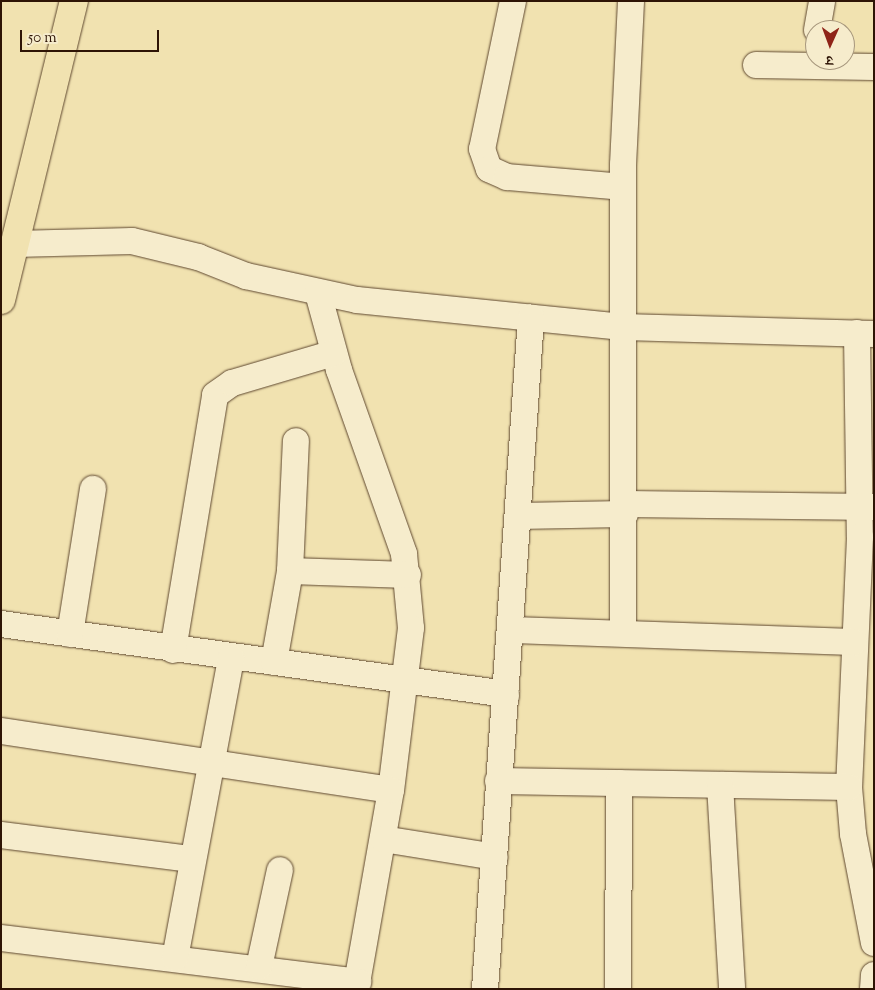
<!DOCTYPE html>
<html>
<head>
<meta charset="utf-8">
<style>
	body { margin:0 }
	#map { position:relative; width:875px; height:990px; overflow:hidden; background:#f1e2b0; font-family:"Sorts Mill Goudy","Noto Serif Devanagari",serif }
	div>[style] { position:absolute }
	.roads { filter:drop-shadow(0 0 1px #5f4830) drop-shadow(0 0 1px #5f4830) }
	.minor>* { height:26px; margin:-13px; padding:0 13px; transform-origin:13px; border-radius:13px; background:#f6eccc }
	.major>* { height:28px; margin:-14px; padding:0 14px; transform-origin:14px; border-radius:14px; background:#f1e2b0 }
	span { translate:-50% -50%; white-space:nowrap; text-align:center; line-height:1.15; -webkit-text-stroke:5px #f6eccc; paint-order:stroke }
	.frame { position:absolute; inset:0; border:2px solid #2e1405; pointer-events:none }
	.north { position:absolute; left:805px; top:20px; width:50px; height:50px; box-sizing:border-box; background:#f6eccc; border:1px solid #a6967c; border-radius:50%; rotate:182deg; font-size:14px; font-weight:700; line-height:20px; text-align:center; color:#2e1405 }
	.north::after { content:''; display:block; margin:auto; width:18px; height:22px; background:#8f2418; clip-path:polygon(50% 0,100% 100%,50% 72%,0 100%) }
	.scale { position:absolute; left:20px; top:30px; width:139px; height:22px; box-sizing:border-box; border:2px solid #2e1405; border-top:0; padding-left:6px; font-size:15px; line-height:18px; white-space:nowrap; color:#2e1405; -webkit-text-stroke:4px #f6eccc; paint-order:stroke }
</style>
</head>
<body>
<div id="map">
	<div class="roads">
		<div class="minor">
			<i style="left:513px;top:1px;width:151px;rotate:101.8deg"></i>
			<i style="left:482px;top:149px;width:21px;rotate:71deg"></i>
			<i style="left:489px;top:169px;width:20px;rotate:24deg"></i>
			<i style="left:507px;top:177px;width:116px;rotate:4.9deg"></i>
			<i style="left:817px;top:30px;width:29px;rotate:-80deg"></i>
			<i style="left:756px;top:65px;width:118px;rotate:1deg"></i>
			<i style="left:15px;top:244px;width:117px;rotate:-1.5deg"></i>
			<i style="left:132px;top:241px;width:68px;rotate:13.6deg"></i>
			<i style="left:198px;top:257px;width:52px;rotate:21.6deg"></i>
			<i style="left:246px;top:276px;width:114px;rotate:12.2deg"></i>
			<i style="left:357px;top:300px;width:267px;rotate:5.8deg"></i>
			<i style="left:623px;top:327px;width:251px;rotate:1.6deg"></i>
			<i style="left:318px;top:293px;width:80px;rotate:74.7deg"></i>
			<i style="left:339px;top:370px;width:195px;rotate:70.5deg"></i>
			<i style="left:404px;top:554px;width:74px;rotate:84.6deg"></i>
			<i style="left:411px;top:628px;width:163px;rotate:97deg"></i>
			<i style="left:391px;top:790px;width:202px;rotate:100deg"></i>
			<i style="left:857px;top:333px;width:204px;rotate:89.2deg"></i>
			<i style="left:860px;top:537px;width:250px;rotate:92.5deg"></i>
			<i style="left:849px;top:787px;width:47px;rotate:85.1deg"></i>
			<i style="left:853px;top:834px;width:111px;rotate:79.1deg"></i>
			<i style="left:626px;top:504px;width:248px;rotate:0.7deg"></i>
			<i style="left:518px;top:516px;width:107px;rotate:-1.1deg"></i>
			<i style="left:290px;top:571px;width:118px;rotate:1.9deg"></i>
			<i style="left:1px;top:624px;width:510px;rotate:7.89deg"></i>
			<i style="left:512px;top:630px;width:342px;rotate:2deg"></i>
			<i style="left:623px;top:633px;width:468px;rotate:-90deg"></i>
			<i style="left:623px;top:165px;width:164px;rotate:-87.2deg"></i>
			<i style="left:70px;top:634px;width:147px;rotate:-81deg"></i>
			<i style="left:173px;top:650px;width:258px;rotate:-80.6deg"></i>
			<i style="left:215px;top:395px;width:21px;rotate:-35deg"></i>
			<i style="left:232px;top:383px;width:106px;rotate:-16.4deg"></i>
			<i style="left:274px;top:662px;width:92px;rotate:-80deg"></i>
			<i style="left:290px;top:571px;width:130px;rotate:-87.4deg"></i>
			<i style="left:1px;top:731px;width:394px;rotate:8.6deg"></i>
			<i style="left:498px;top:781px;width:351px;rotate:1deg"></i>
			<i style="left:720px;top:785px;width:204px;rotate:86.6deg"></i>
			<i style="left:1px;top:835px;width:192px;rotate:7.2deg"></i>
			<i style="left:383px;top:839px;width:113px;rotate:9.1deg"></i>
			<i style="left:1px;top:938px;width:360px;rotate:7deg"></i>
			<i style="left:175px;top:958px;width:305px;rotate:-79.4deg"></i>
			<i style="left:259px;top:967px;width:99px;rotate:-77.8deg"></i>
			<i style="left:485px;top:989px;width:673px;rotate:-86.08deg"></i>
			<i style="left:618px;top:989px;width:206px;rotate:-89.7deg"></i>
			<i style="left:873px;top:989px;width:14px;rotate:-86deg"></i>
		</div>
		<div class="major">
			<i style="left:1px;top:300px;width:308px;rotate:-76.3deg"></i>
		</div>
	</div>
	<div class="frame"></div>
	<div class="north">उ</div>
	<div class="scale">50 m</div>
</div>
</body>
</html>
